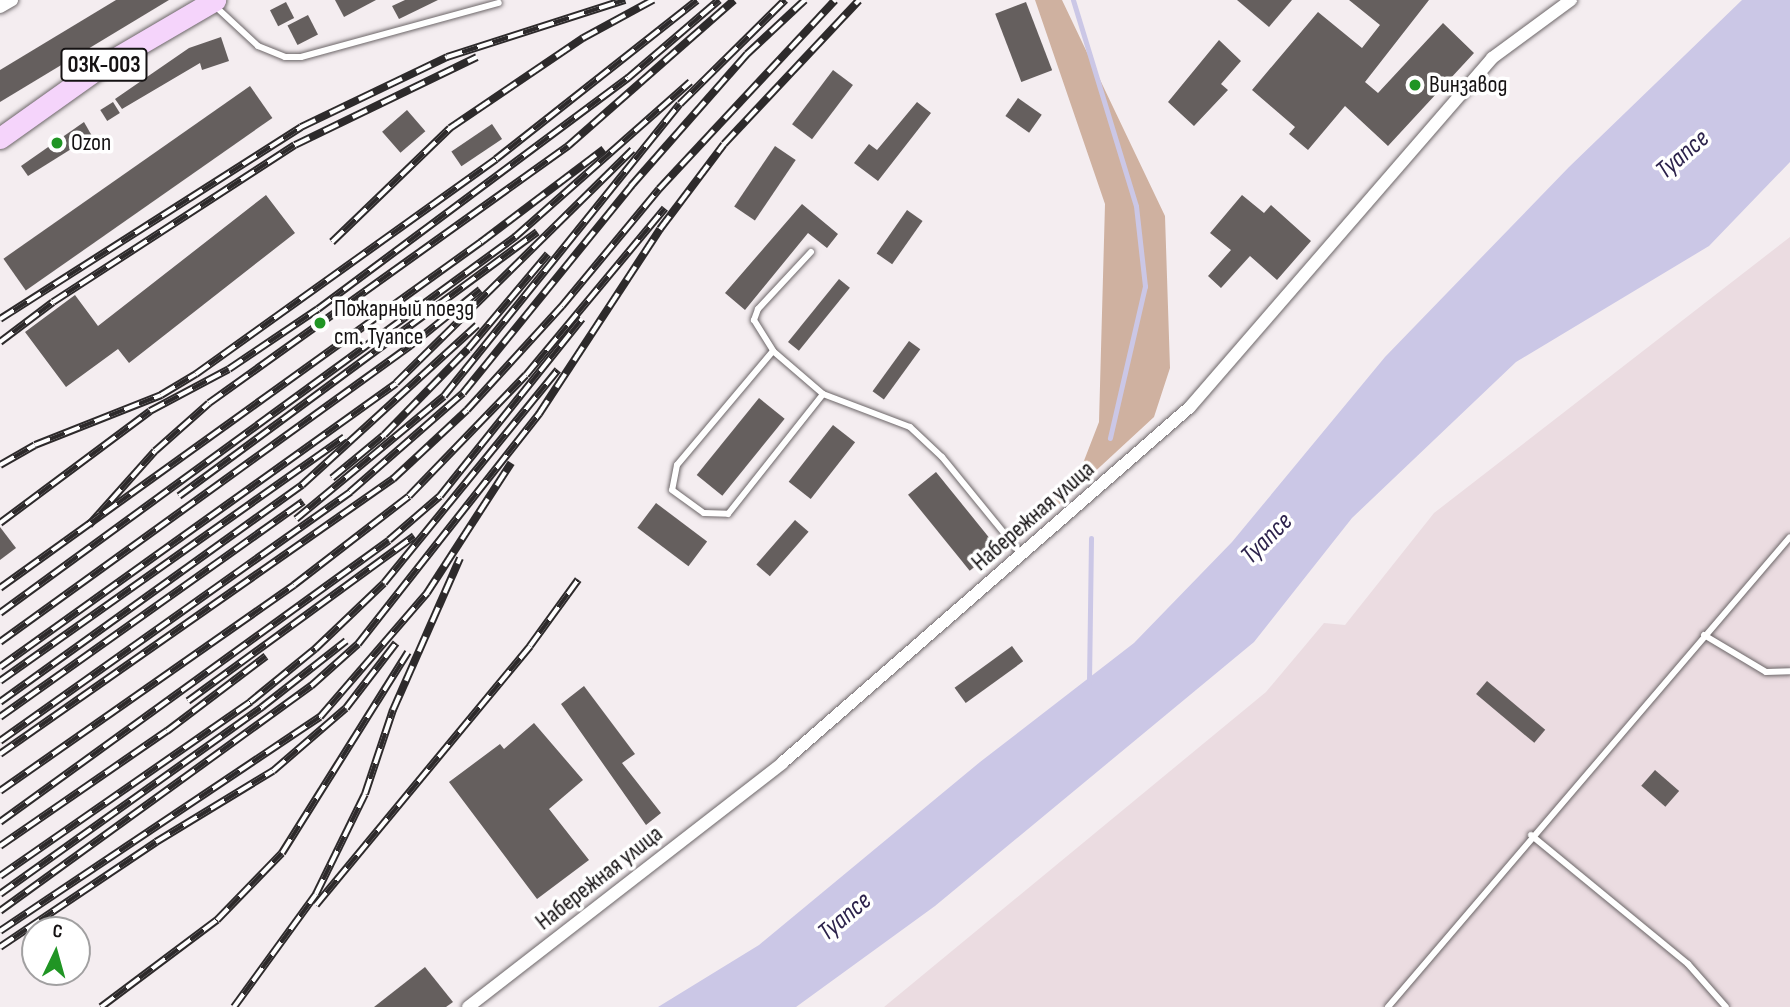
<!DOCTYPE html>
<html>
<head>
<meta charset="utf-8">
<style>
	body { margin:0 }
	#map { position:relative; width:1790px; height:1007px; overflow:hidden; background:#f4edf0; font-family:"Sofia Sans Condensed",sans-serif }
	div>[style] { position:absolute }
	.built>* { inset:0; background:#ebdce1 }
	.forest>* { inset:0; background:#cfb1a0 }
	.water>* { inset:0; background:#cbc7e6 }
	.stream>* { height:5px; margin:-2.5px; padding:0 2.5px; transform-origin:2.5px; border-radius:2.5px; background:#cbc7e6 }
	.building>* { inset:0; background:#655f5e; transform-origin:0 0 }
	.roads { filter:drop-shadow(0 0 2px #6c6668) drop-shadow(0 0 2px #6c6668) }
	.lane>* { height:6px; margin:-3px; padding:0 3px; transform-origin:3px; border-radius:3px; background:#fff }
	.street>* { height:12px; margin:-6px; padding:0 6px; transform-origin:6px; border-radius:6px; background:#fff }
	.primary>* { height:21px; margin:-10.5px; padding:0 10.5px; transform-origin:10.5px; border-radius:10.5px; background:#f5d4fb }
	.rail>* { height:8px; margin-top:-4px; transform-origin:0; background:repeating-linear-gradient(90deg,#fff 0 16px,#2d2a2b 0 32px); box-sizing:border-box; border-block:2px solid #2d2a2b }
	.dots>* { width:19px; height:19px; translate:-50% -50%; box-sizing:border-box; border:4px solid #fff; border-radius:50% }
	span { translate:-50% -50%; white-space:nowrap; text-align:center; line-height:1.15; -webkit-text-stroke:7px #fff; paint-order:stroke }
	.shield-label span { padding:2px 5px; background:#fff; border:2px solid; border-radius:5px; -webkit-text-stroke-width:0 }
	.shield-label { font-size:23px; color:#151213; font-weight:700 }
	.poi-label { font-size:24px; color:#151213 }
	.left { translate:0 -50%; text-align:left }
	.street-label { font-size:24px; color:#151213 }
	.water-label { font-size:26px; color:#2c224b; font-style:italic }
	.north { position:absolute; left:21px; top:916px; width:70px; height:70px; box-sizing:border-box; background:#fff; border:2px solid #a1a0a1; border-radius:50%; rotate:5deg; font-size:19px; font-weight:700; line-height:28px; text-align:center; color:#151213 }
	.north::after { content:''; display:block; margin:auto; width:24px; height:32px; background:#209524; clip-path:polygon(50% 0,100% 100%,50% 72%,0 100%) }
</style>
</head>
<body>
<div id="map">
	<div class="built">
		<i style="clip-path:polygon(1790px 237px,1790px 1007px,884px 1007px,1266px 692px,1324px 623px,1345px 625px,1434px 513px)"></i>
	</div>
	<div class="forest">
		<i style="clip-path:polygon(1035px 0,1062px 0,1165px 216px,1170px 368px,1154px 417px,1024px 537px,1011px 529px,1080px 471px,1099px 422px,1105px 204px)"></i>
	</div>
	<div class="water">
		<i style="clip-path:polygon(1742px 0,1790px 0,1790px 162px,1709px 246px,1516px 362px,1352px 518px,1254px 642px,935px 906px,796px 1007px,658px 1007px,759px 945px,980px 762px,1134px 643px,1232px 542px,1385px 357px,1569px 167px)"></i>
	</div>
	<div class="stream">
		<i style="left:1073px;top:0;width:215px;rotate:73deg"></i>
		<i style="left:1136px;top:206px;width:81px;rotate:83.6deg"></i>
		<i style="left:1145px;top:286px;width:156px;rotate:103deg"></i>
		<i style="left:1089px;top:682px;width:144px;rotate:-89.2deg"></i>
	</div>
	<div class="building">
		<i style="clip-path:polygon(116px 0,169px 0,0 102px,0 70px)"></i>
		<i style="clip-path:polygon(335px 0,376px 0,344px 17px)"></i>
		<i style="clip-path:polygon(405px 0,438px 0,399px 19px,392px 6px)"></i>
		<i style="clip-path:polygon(1237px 0,1292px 0,1269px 27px)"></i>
		<i style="clip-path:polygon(1349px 0,1429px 0,1365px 82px,1378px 93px,1443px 23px,1474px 53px,1388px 146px,1345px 106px,1308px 150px,1289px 134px,1295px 127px,1252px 90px,1318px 12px,1362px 48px,1380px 25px)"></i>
		<i style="left:286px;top:2px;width:18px;height:18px;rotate:63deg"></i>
		<i style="left:1026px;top:2px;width:73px;height:33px;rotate:69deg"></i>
		<i style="left:308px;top:15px;width:22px;height:23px;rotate:63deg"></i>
		<i style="clip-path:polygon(221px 37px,229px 61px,202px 70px,200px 63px,122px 109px,115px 99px,189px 48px)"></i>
		<i style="clip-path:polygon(1219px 40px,1241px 61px,1221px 84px,1228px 90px,1194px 126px,1168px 102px)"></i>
		<i style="left:833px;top:70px;width:25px;height:68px;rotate:37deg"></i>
		<i style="left:250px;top:86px;width:39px;height:301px;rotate:55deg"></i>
		<i style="left:1018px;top:98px;width:29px;height:22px;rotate:35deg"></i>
		<i style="left:113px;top:102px;width:13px;height:15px;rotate:58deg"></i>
		<i style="clip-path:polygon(917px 102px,931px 113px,878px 181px,854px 163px,869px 144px,877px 150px)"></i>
		<i style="left:407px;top:110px;width:28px;height:33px;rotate:49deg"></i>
		<i style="clip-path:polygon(84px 122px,92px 136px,28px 176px,21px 166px)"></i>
		<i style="left:492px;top:124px;width:18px;height:49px;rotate:56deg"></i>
		<i style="left:775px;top:146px;width:25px;height:73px;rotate:34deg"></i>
		<i style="clip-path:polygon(266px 195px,295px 233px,129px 363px,118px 349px,66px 387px,25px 332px,75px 295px,98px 326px)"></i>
		<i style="clip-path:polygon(1242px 195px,1264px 213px,1271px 205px,1311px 241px,1277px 280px,1250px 256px,1221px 288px,1208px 276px,1231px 250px,1210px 233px)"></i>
		<i style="clip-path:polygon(802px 204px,838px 234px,827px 248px,808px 233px,745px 310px,725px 293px)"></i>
		<i style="left:907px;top:210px;width:19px;height:53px;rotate:35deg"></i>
		<i style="left:839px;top:279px;width:14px;height:81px;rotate:39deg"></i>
		<i style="left:909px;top:341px;width:14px;height:62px;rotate:36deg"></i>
		<i style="left:759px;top:398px;width:33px;height:99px;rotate:39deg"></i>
		<i style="left:833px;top:425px;width:28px;height:72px;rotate:38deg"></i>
		<i style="left:936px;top:472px;width:98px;height:36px;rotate:51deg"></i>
		<i style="left:656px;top:503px;width:64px;height:31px;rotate:37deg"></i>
		<i style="left:795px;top:520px;width:18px;height:59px;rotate:41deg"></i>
		<i style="clip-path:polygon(0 527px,16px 548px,0 560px)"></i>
		<i style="left:1012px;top:646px;width:19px;height:71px;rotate:54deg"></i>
		<i style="left:1487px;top:681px;width:76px;height:17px;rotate:40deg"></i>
		<i style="clip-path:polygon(584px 686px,635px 754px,622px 763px,661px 813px,646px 825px,561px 704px)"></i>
		<i style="clip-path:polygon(534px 723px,583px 780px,549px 809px,589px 860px,537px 899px,449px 782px,500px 744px,504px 749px)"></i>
		<i style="left:1655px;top:770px;width:32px;height:21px;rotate:41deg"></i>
		<i style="clip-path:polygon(425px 967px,453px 1002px,446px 1007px,374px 1007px)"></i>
	</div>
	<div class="roads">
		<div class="lane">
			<i style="left:215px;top:6px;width:59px;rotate:42.9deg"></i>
			<i style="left:258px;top:46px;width:29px;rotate:22deg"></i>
			<i style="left:285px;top:57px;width:16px"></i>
			<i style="left:301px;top:57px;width:205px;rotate:-15.3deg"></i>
			<i style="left:811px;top:252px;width:78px;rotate:132.9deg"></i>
			<i style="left:758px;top:309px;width:12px;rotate:110deg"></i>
			<i style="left:754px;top:320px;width:36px;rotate:58deg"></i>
			<i style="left:773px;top:351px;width:66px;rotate:40.7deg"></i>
			<i style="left:823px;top:394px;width:93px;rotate:20.8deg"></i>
			<i style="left:910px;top:427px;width:44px;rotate:43.2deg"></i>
			<i style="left:942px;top:457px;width:125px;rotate:50.8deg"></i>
			<i style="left:773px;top:351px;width:149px;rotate:130.1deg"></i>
			<i style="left:677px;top:465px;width:25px;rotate:101deg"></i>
			<i style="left:672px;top:490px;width:39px;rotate:36deg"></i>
			<i style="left:704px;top:513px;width:24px;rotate:2deg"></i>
			<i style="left:728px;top:514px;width:153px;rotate:-51.6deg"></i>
			<i style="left:1704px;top:635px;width:72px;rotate:30.8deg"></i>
			<i style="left:1766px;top:672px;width:24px;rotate:-2deg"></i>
			<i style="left:1531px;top:835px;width:203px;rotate:39.4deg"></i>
			<i style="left:1688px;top:964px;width:57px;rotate:48.5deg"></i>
			<i style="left:1388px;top:1007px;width:618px;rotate:-49.46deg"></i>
		</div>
		<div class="street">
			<i style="left:0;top:7px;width:14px;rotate:-30deg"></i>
			<i style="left:468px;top:1007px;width:398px;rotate:-37.8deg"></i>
			<i style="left:782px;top:763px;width:541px;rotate:-41.11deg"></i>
			<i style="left:1190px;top:407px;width:462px;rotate:-49.1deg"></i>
			<i style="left:1492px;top:58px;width:98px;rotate:-36.3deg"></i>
		</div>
		<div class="primary">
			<i style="left:0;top:138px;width:119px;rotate:-35.4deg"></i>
			<i style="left:97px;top:69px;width:137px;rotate:-30.3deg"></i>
		</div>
	</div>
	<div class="rail">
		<i style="left:332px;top:242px;width:164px;rotate:-44deg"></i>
		<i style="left:450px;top:128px;width:161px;rotate:-34.1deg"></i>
		<i style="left:583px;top:38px;width:80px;rotate:-28.5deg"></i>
		<i style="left:0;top:319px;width:357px;rotate:-32.5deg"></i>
		<i style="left:301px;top:127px;width:162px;rotate:-25.6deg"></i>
		<i style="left:447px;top:57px;width:187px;rotate:-17.8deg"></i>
		<i style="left:0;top:342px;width:66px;rotate:-37deg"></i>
		<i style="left:53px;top:302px;width:288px;rotate:-33deg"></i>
		<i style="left:295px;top:145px;width:202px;rotate:-25.8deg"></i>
		<i style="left:0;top:465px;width:40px;rotate:-29.7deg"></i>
		<i style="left:35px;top:445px;width:136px;rotate:-21.6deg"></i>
		<i style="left:161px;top:395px;width:41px;rotate:-31deg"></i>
		<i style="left:196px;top:374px;width:369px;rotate:-35.6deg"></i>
		<i style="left:496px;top:159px;width:256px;rotate:-38.3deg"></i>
		<i style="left:332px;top:478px;width:67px;rotate:-39.6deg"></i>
		<i style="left:384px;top:435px;width:120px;rotate:-45.7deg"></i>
		<i style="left:468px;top:349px;width:124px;rotate:-49.9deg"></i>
		<i style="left:179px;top:496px;width:445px;rotate:-36.4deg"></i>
		<i style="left:296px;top:519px;width:192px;rotate:-39.7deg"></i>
		<i style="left:444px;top:396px;width:375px;rotate:-51.1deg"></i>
		<i style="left:680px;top:104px;width:148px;rotate:-44.7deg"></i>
		<i style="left:0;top:523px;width:187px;rotate:-36.7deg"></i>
		<i style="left:150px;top:411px;width:89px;rotate:-28deg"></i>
		<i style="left:229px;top:369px;width:107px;rotate:-34deg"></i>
		<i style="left:318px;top:309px;width:387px;rotate:-36.7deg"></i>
		<i style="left:628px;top:78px;width:120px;rotate:-40.6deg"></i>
		<i style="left:89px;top:525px;width:99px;rotate:-48.3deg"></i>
		<i style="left:155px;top:451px;width:72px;rotate:-41.6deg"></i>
		<i style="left:209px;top:403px;width:442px;rotate:-35.6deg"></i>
		<i style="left:568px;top:146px;width:221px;rotate:-41.3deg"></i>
		<i style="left:0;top:588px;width:593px;rotate:-35.73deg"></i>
		<i style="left:481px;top:242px;width:154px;rotate:-37.1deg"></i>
		<i style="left:0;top:613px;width:638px;rotate:-36.13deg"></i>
		<i style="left:515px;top:237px;width:234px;rotate:-41.5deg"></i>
		<i style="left:0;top:642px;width:506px;rotate:-35.83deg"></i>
		<i style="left:410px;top:346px;width:90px;rotate:-38.7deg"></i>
		<i style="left:0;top:667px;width:487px;rotate:-35.6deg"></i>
		<i style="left:396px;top:383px;width:332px;rotate:-44.6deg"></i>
		<i style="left:0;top:681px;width:422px;rotate:-35.3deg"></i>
		<i style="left:188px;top:701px;width:280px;rotate:-36.1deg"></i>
		<i style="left:0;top:702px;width:372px;rotate:-35.7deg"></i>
		<i style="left:302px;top:485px;width:237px;rotate:-42.4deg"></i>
		<i style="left:0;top:717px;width:372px;rotate:-35.4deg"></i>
		<i style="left:0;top:741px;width:430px;rotate:-35.4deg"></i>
		<i style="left:350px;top:492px;width:150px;rotate:-41.2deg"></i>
		<i style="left:463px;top:393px;width:267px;rotate:-50.9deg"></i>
		<i style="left:631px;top:186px;width:176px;rotate:-48.7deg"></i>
		<i style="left:747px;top:54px;width:79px;rotate:-43deg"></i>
		<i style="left:0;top:754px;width:480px;rotate:-35deg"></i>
		<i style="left:393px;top:479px;width:101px;rotate:-43deg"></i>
		<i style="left:467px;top:410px;width:141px;rotate:-47.6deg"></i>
		<i style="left:562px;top:306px;width:152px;rotate:-50.3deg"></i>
		<i style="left:659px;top:189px;width:258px;rotate:-47deg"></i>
		<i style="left:0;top:791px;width:359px;rotate:-35deg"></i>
		<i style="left:294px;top:585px;width:145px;rotate:-37.7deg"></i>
		<i style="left:409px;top:496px;width:168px;rotate:-46deg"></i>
		<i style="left:526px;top:375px;width:217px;rotate:-50.2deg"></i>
		<i style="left:0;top:822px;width:480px;rotate:-35.9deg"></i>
		<i style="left:389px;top:540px;width:67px;rotate:-40.8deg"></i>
		<i style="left:440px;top:496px;width:227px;rotate:-51.3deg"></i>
		<i style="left:0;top:846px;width:203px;rotate:-34.6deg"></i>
		<i style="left:167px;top:731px;width:124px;rotate:-37.1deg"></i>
		<i style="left:0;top:876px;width:305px;rotate:-34.8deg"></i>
		<i style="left:250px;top:702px;width:84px;rotate:-39.2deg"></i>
		<i style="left:315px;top:649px;width:95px;rotate:-43.7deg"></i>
		<i style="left:384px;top:583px;width:275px;rotate:-50.8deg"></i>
		<i style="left:0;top:894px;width:322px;rotate:-35.5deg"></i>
		<i style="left:262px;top:707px;width:107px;rotate:-38.2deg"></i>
		<i style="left:316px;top:905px;width:336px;rotate:-50.4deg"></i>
		<i style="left:530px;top:646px;width:82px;rotate:-54deg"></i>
		<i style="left:0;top:911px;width:384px;rotate:-35.9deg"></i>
		<i style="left:311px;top:686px;width:63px;rotate:-41.8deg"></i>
		<i style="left:358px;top:644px;width:293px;rotate:-51.8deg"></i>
		<i style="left:539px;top:414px;width:221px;rotate:-56.8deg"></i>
		<i style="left:660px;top:229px;width:106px;rotate:-53deg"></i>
		<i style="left:724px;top:144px;width:197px;rotate:-46.8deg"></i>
		<i style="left:0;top:931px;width:385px;rotate:-33.8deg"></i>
		<i style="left:320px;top:717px;width:164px;rotate:-49.2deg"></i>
		<i style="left:427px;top:593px;width:155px;rotate:-57.1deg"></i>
		<i style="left:0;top:947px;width:188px;rotate:-33.9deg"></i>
		<i style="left:156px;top:842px;width:137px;rotate:-31.3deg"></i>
		<i style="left:273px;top:771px;width:96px;rotate:-40.8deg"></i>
		<i style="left:346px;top:708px;width:82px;rotate:-52.4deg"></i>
		<i style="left:101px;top:1007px;width:145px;rotate:-36.9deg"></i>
		<i style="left:217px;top:920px;width:93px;rotate:-45.9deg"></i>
		<i style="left:282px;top:853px;width:237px;rotate:-57.9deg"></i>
		<i style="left:234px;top:1007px;width:140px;rotate:-54deg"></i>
		<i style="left:316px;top:894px;width:111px;rotate:-63.9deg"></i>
		<i style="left:365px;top:794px;width:89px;rotate:-71.6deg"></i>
		<i style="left:393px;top:710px;width:166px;rotate:-66.2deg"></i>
	</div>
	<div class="dots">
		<i style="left:1415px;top:85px;background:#209524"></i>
		<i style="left:57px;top:143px;background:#209524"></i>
		<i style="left:320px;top:323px;background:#209524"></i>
	</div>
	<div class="shield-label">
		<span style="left:104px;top:65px">03К-003</span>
	</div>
	<div class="poi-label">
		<span class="left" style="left:1429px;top:85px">Винзавод</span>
		<span class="left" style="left:71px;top:143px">Ozon</span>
		<span class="left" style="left:334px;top:323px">Пожарный поезд<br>ст. Туапсе</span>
	</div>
	<div class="street-label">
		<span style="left:1033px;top:516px;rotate:-41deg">Набережная улица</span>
		<span style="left:599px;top:878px;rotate:-38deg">Набережная улица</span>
	</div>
	<div class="water-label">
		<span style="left:1683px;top:155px;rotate:-41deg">Туапсе</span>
		<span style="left:1267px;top:539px;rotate:-45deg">Туапсе</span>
		<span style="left:845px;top:917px;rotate:-40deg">Туапсе</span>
	</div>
	<div class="north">С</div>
</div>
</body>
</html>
